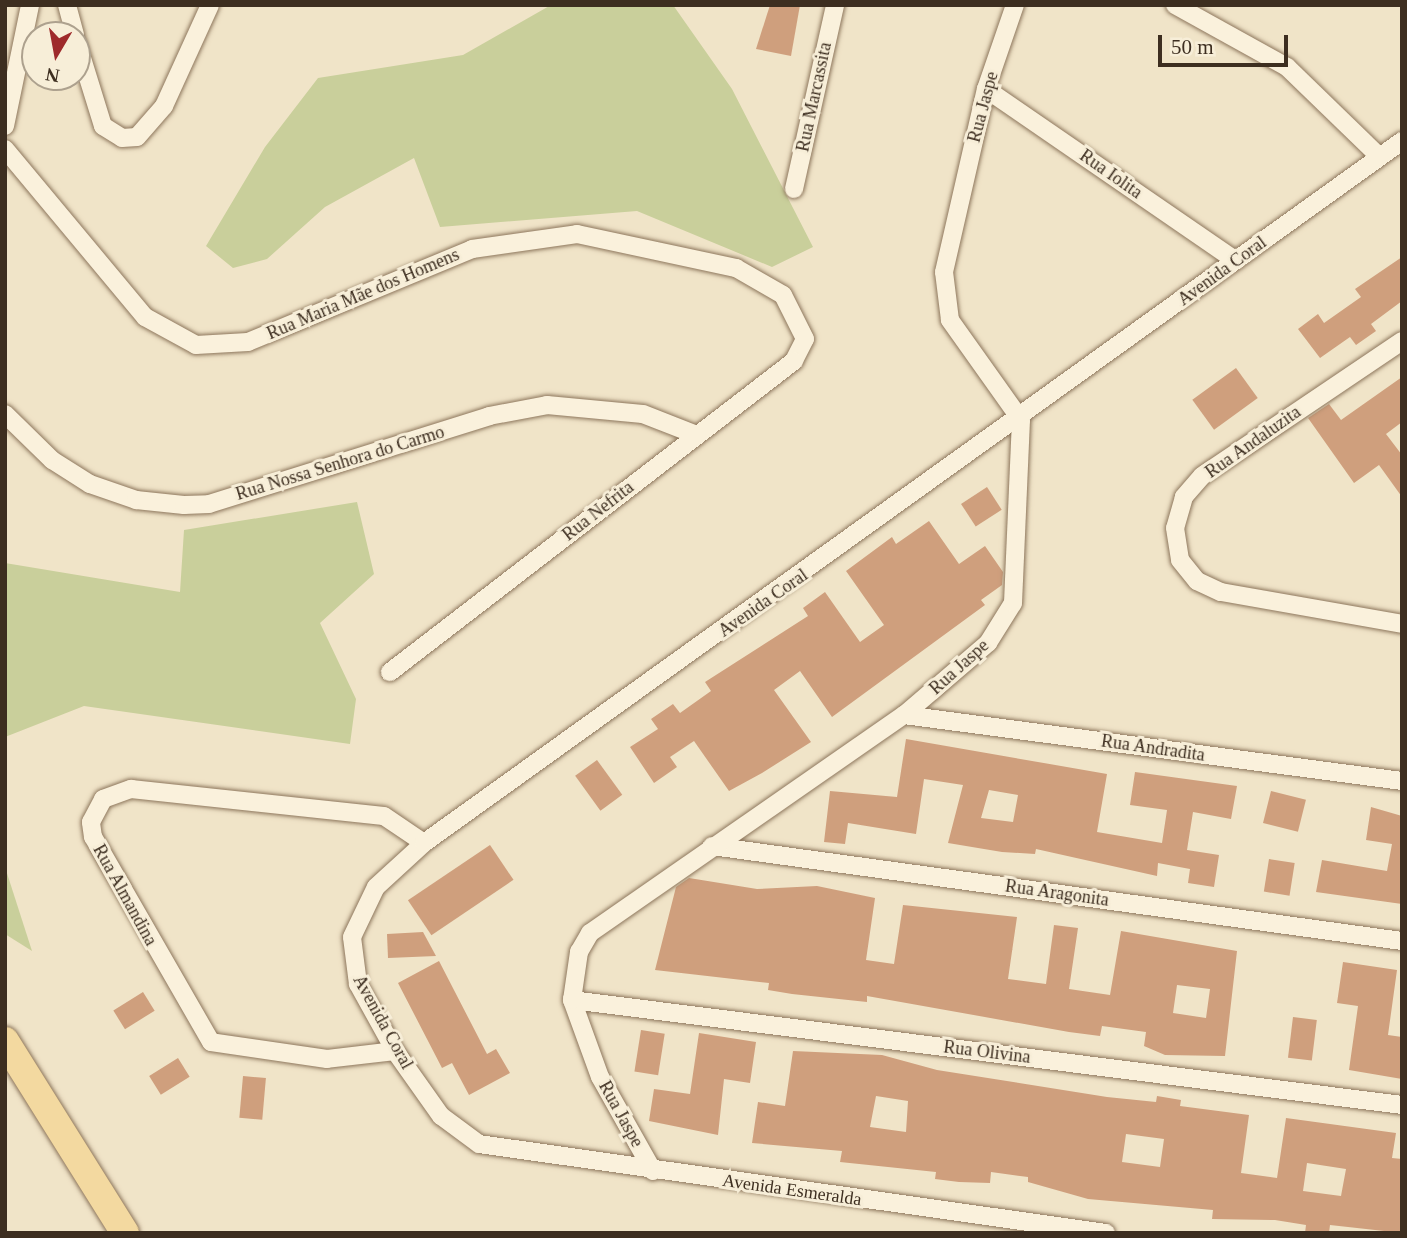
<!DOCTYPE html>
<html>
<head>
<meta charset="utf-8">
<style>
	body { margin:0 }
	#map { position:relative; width:1407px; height:1238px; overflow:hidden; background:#f0e4c8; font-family:"Times New Roman",serif }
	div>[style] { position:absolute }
	.green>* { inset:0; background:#c9cf9b }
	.building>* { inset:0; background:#cf9f7d; transform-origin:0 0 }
	.roads { filter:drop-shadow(0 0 2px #8d765c) drop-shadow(0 0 2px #8d765c) }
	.minor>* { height:18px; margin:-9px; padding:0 9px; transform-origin:9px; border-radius:9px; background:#faf1dc }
	.primary>* { height:28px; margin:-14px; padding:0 14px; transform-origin:14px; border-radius:14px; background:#f3d9a0 }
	span { translate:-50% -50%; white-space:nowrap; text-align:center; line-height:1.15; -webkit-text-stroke:6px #f7eed8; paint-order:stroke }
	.street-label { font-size:18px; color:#3d2e20 }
	.frame { position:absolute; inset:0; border:7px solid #3d2e20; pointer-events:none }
	.north { position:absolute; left:21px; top:21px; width:70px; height:70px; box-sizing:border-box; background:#f7eed8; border:2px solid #ada18e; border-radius:50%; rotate:190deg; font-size:19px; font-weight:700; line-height:28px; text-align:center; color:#3d2e20 }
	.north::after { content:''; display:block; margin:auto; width:24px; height:32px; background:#9e2a2b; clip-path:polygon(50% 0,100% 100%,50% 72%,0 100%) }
	.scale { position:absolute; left:1158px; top:35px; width:130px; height:32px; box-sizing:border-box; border:4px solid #3d2e20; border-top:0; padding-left:9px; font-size:21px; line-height:24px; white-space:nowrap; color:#3d2e20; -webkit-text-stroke:5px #f7eed8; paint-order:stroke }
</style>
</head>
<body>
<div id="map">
	<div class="green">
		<i style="clip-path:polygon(551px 5px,673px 5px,732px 89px,813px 247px,772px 267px,637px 211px,440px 227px,414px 158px,325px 207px,267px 259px,233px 268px,206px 246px,265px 147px,318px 78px,463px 55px)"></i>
		<i style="clip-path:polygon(357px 502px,374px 574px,320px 623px,356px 699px,350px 744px,84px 706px,5px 737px,5px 563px,180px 592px,184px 530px)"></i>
		<i style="clip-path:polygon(5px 867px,32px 951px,5px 934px)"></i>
	</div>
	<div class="building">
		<i style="clip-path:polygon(770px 5px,800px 5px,791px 56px,756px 49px)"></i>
		<i style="clip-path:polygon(1402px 257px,1402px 301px,1371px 324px,1376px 331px,1356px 345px,1350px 337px,1320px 358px,1298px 329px,1318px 314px,1324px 323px,1361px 297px,1355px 289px)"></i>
		<i style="left:1236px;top:368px;width:37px;height:54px;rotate:54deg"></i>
		<i style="clip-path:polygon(1402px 377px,1402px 422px,1386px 434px,1402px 455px,1402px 497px,1379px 465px,1354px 483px,1308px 418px,1329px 404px,1341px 420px)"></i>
		<i style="left:987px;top:487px;width:27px;height:31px;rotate:57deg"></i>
		<i style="clip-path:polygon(929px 521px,959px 564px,985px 546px,1003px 572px,1002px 585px,981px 600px,985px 605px,832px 717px,800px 671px,774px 690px,811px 742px,762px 773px,729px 791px,694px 741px,670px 757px,677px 767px,654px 783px,630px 747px,658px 729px,651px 719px,673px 704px,680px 713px,711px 691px,705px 682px,808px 616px,803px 608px,825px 592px,860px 642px,884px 625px,846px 571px,892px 537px,896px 544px)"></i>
		<i style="clip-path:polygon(evenodd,906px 739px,1107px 774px,1097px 832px,1162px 843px,1167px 810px,1130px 805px,1135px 772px,1237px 786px,1231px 819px,1193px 812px,1187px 850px,1219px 855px,1214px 887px,1188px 883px,1190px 869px,1158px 863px,1157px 876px,1036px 849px,1035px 854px,1002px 852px,948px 843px,963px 785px,924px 779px,916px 834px,848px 823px,845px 844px,824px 842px,830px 791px,897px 797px,906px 739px,989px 790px,1018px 795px,1013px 822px,981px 818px,989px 790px)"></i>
		<i style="left:597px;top:760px;width:43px;height:27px;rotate:54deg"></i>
		<i style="left:1271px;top:791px;width:36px;height:33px;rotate:14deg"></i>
		<i style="clip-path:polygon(1371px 807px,1402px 816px,1402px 904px,1316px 892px,1322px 860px,1387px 871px,1392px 844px,1366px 840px)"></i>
		<i style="left:490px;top:845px;width:42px;height:99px;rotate:56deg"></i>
		<i style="left:1269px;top:859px;width:26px;height:33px;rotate:9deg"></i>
		<i style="clip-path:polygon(evenodd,689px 878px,757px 889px,817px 886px,875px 898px,866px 960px,894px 964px,903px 905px,1017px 917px,1008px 979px,1046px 984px,1054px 925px,1078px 928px,1069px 989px,1110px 995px,1121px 931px,1237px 951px,1225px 1056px,1165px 1055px,1144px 1046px,1146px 1032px,1102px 1026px,1100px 1036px,1069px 1032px,867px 996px,867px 1002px,792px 994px,768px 990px,769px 983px,655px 970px,676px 887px,689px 878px,1177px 985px,1210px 989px,1206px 1018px,1173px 1013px,1177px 985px)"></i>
		<i style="clip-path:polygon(423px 932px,436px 956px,388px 958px,387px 934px)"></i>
		<i style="clip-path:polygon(439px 961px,487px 1054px,496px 1049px,510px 1073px,469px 1095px,452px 1063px,442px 1068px,398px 983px)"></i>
		<i style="clip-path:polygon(1343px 962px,1397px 970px,1388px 1035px,1402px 1037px,1402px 1079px,1349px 1070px,1358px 1006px,1337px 1003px)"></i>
		<i style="left:143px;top:992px;width:22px;height:35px;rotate:58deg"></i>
		<i style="left:1293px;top:1017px;width:24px;height:41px;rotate:7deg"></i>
		<i style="left:641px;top:1030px;width:24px;height:42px;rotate:9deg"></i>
		<i style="clip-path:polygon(699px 1033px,756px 1042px,750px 1083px,724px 1079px,718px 1135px,649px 1121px,654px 1089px,690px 1094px)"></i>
		<i style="clip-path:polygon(evenodd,793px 1051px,882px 1055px,937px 1070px,1107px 1097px,1156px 1102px,1157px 1096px,1181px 1100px,1180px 1106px,1249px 1115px,1241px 1173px,1277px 1178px,1286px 1118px,1396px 1133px,1392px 1158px,1402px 1159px,1402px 1233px,1330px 1225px,1329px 1233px,1305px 1233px,1306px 1225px,1275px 1220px,1212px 1219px,1213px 1210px,1088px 1199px,1028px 1182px,1028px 1177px,991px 1172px,990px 1183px,959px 1182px,935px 1179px,936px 1172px,840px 1162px,842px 1151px,752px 1143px,758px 1102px,785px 1106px,793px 1051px,876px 1096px,908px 1101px,906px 1132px,870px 1127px,876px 1096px,793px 1051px,1126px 1134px,1164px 1139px,1160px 1167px,1122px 1162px,1126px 1134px,793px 1051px,1307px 1163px,1346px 1169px,1341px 1196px,1303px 1191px,1307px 1163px)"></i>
		<i style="left:178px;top:1058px;width:22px;height:34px;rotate:58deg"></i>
		<i style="left:243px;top:1076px;width:23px;height:42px;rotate:5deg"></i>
	</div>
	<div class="roads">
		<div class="minor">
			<i style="left:67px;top:5px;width:31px;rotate:75deg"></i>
			<i style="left:1175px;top:5px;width:128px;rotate:29deg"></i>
			<i style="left:1287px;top:67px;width:128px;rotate:44.1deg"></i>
			<i style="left:77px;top:42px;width:88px;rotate:72.8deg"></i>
			<i style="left:103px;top:126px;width:22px;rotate:32deg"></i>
			<i style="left:122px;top:138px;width:15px;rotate:-4deg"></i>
			<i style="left:137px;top:137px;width:41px;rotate:-48.9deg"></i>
			<i style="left:164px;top:106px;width:111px;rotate:-65.5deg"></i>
			<i style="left:986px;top:89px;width:303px;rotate:34.5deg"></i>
			<i style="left:5px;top:126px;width:124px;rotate:-78.3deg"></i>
			<i style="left:5px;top:149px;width:219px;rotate:50.2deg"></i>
			<i style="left:145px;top:317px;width:58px;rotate:28.8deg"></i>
			<i style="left:196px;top:345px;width:52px;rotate:-3.3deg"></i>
			<i style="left:248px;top:342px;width:243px;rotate:-22.5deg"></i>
			<i style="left:472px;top:249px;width:106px;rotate:-8.1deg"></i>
			<i style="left:577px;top:234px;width:163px;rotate:12.1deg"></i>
			<i style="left:736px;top:268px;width:54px;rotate:29.9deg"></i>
			<i style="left:783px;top:295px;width:49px;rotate:63.4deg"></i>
			<i style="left:805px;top:339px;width:25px;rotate:117deg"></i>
			<i style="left:794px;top:361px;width:510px;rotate:142.41deg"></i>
			<i style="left:794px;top:189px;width:189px;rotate:-77.4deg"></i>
			<i style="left:1402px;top:341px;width:241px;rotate:146deg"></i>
			<i style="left:1202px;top:476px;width:28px;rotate:131deg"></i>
			<i style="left:1184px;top:497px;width:32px;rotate:106deg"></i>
			<i style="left:1175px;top:528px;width:32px;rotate:81deg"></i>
			<i style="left:1180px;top:560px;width:27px;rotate:51deg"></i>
			<i style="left:1197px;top:581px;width:26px;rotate:25deg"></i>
			<i style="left:1221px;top:592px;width:184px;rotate:10deg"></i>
			<i style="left:5px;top:414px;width:66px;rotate:44.4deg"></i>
			<i style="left:52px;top:460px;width:45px;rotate:32.3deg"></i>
			<i style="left:90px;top:484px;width:49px;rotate:19.2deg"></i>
			<i style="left:136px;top:500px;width:48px;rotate:5.9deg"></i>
			<i style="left:184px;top:505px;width:25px;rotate:-2deg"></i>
			<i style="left:209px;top:504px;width:294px;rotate:-17.4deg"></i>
			<i style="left:489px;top:416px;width:59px;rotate:-10.7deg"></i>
			<i style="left:547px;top:405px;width:96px;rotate:5.4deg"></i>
			<i style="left:643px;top:414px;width:58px;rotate:21.3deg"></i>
			<i style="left:904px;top:715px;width:502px;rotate:7.55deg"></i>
			<i style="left:712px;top:846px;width:697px;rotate:7.84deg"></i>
			<i style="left:572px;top:1000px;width:837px;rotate:7.21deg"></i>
			<i style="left:395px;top:1051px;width:68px;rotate:173.3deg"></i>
			<i style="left:327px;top:1059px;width:117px;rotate:-171.7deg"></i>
			<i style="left:211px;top:1042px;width:237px;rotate:-119.9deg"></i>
			<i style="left:93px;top:837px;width:15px;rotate:-98deg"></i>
			<i style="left:91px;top:822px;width:26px;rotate:-62deg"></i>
			<i style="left:103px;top:799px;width:30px;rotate:-20deg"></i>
			<i style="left:131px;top:789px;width:254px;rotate:6.1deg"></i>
			<i style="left:384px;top:816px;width:48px;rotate:34deg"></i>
			<i style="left:653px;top:1171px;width:108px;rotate:-119.4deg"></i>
			<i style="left:600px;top:1077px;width:82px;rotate:-110deg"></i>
			<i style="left:572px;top:1000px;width:49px;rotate:-81.7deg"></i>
			<i style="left:579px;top:952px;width:22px;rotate:-60deg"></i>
			<i style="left:590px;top:933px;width:382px;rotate:-34.8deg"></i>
			<i style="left:904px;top:715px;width:111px;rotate:-40.6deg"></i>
			<i style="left:988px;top:643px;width:47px;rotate:-58deg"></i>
			<i style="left:1013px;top:603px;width:183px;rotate:-87.5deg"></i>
			<i style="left:1021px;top:420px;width:123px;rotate:-125.4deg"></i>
			<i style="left:950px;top:320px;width:48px;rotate:-97.1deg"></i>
			<i style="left:944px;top:272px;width:188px;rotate:-77.1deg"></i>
			<i style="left:986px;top:89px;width:89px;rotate:-71deg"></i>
			<i style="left:1106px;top:1233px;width:633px;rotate:-171.92deg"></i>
			<i style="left:479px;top:1144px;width:47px;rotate:-143.6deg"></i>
			<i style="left:441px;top:1116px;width:80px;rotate:-125.3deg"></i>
			<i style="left:395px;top:1051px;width:77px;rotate:-118.9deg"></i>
			<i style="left:358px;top:984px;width:47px;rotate:-97.3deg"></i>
			<i style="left:352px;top:937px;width:55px;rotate:-64.4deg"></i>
			<i style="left:376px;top:887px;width:65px;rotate:-42.5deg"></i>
			<i style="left:424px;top:843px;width:1204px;rotate:-35.67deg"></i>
		</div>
		<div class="primary">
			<i style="left:5px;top:1041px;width:226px;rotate:58deg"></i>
		</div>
	</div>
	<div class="street-label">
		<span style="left:814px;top:97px;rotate:-78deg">Rua Marcassita</span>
		<span style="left:983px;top:107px;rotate:-75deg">Rua Jaspe</span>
		<span style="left:1111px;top:174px;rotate:35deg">Rua Iolita</span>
		<span style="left:1222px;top:271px;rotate:-36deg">Avenida Coral</span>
		<span style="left:363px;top:294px;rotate:-23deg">Rua Maria Mãe dos Homens</span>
		<span style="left:1253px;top:442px;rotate:-35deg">Rua Andaluzita</span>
		<span style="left:340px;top:463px;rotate:-17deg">Rua Nossa Senhora do Carmo</span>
		<span style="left:598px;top:511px;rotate:-38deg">Rua Nefrita</span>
		<span style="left:763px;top:603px;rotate:-35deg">Avenida Coral</span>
		<span style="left:959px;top:667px;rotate:-42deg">Rua Jaspe</span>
		<span style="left:1153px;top:748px;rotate:8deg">Rua Andradita</span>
		<span style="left:1057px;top:893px;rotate:8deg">Rua Aragonita</span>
		<span style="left:125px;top:895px;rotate:61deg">Rua Almandina</span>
		<span style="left:383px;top:1022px;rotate:61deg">Avenida Coral</span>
		<span style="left:987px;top:1052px;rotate:7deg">Rua Olivina</span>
		<span style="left:621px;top:1114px;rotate:61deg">Rua Jaspe</span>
		<span style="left:792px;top:1190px;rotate:8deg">Avenida Esmeralda</span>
	</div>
	<div class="frame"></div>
	<div class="north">N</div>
	<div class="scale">50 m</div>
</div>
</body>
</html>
